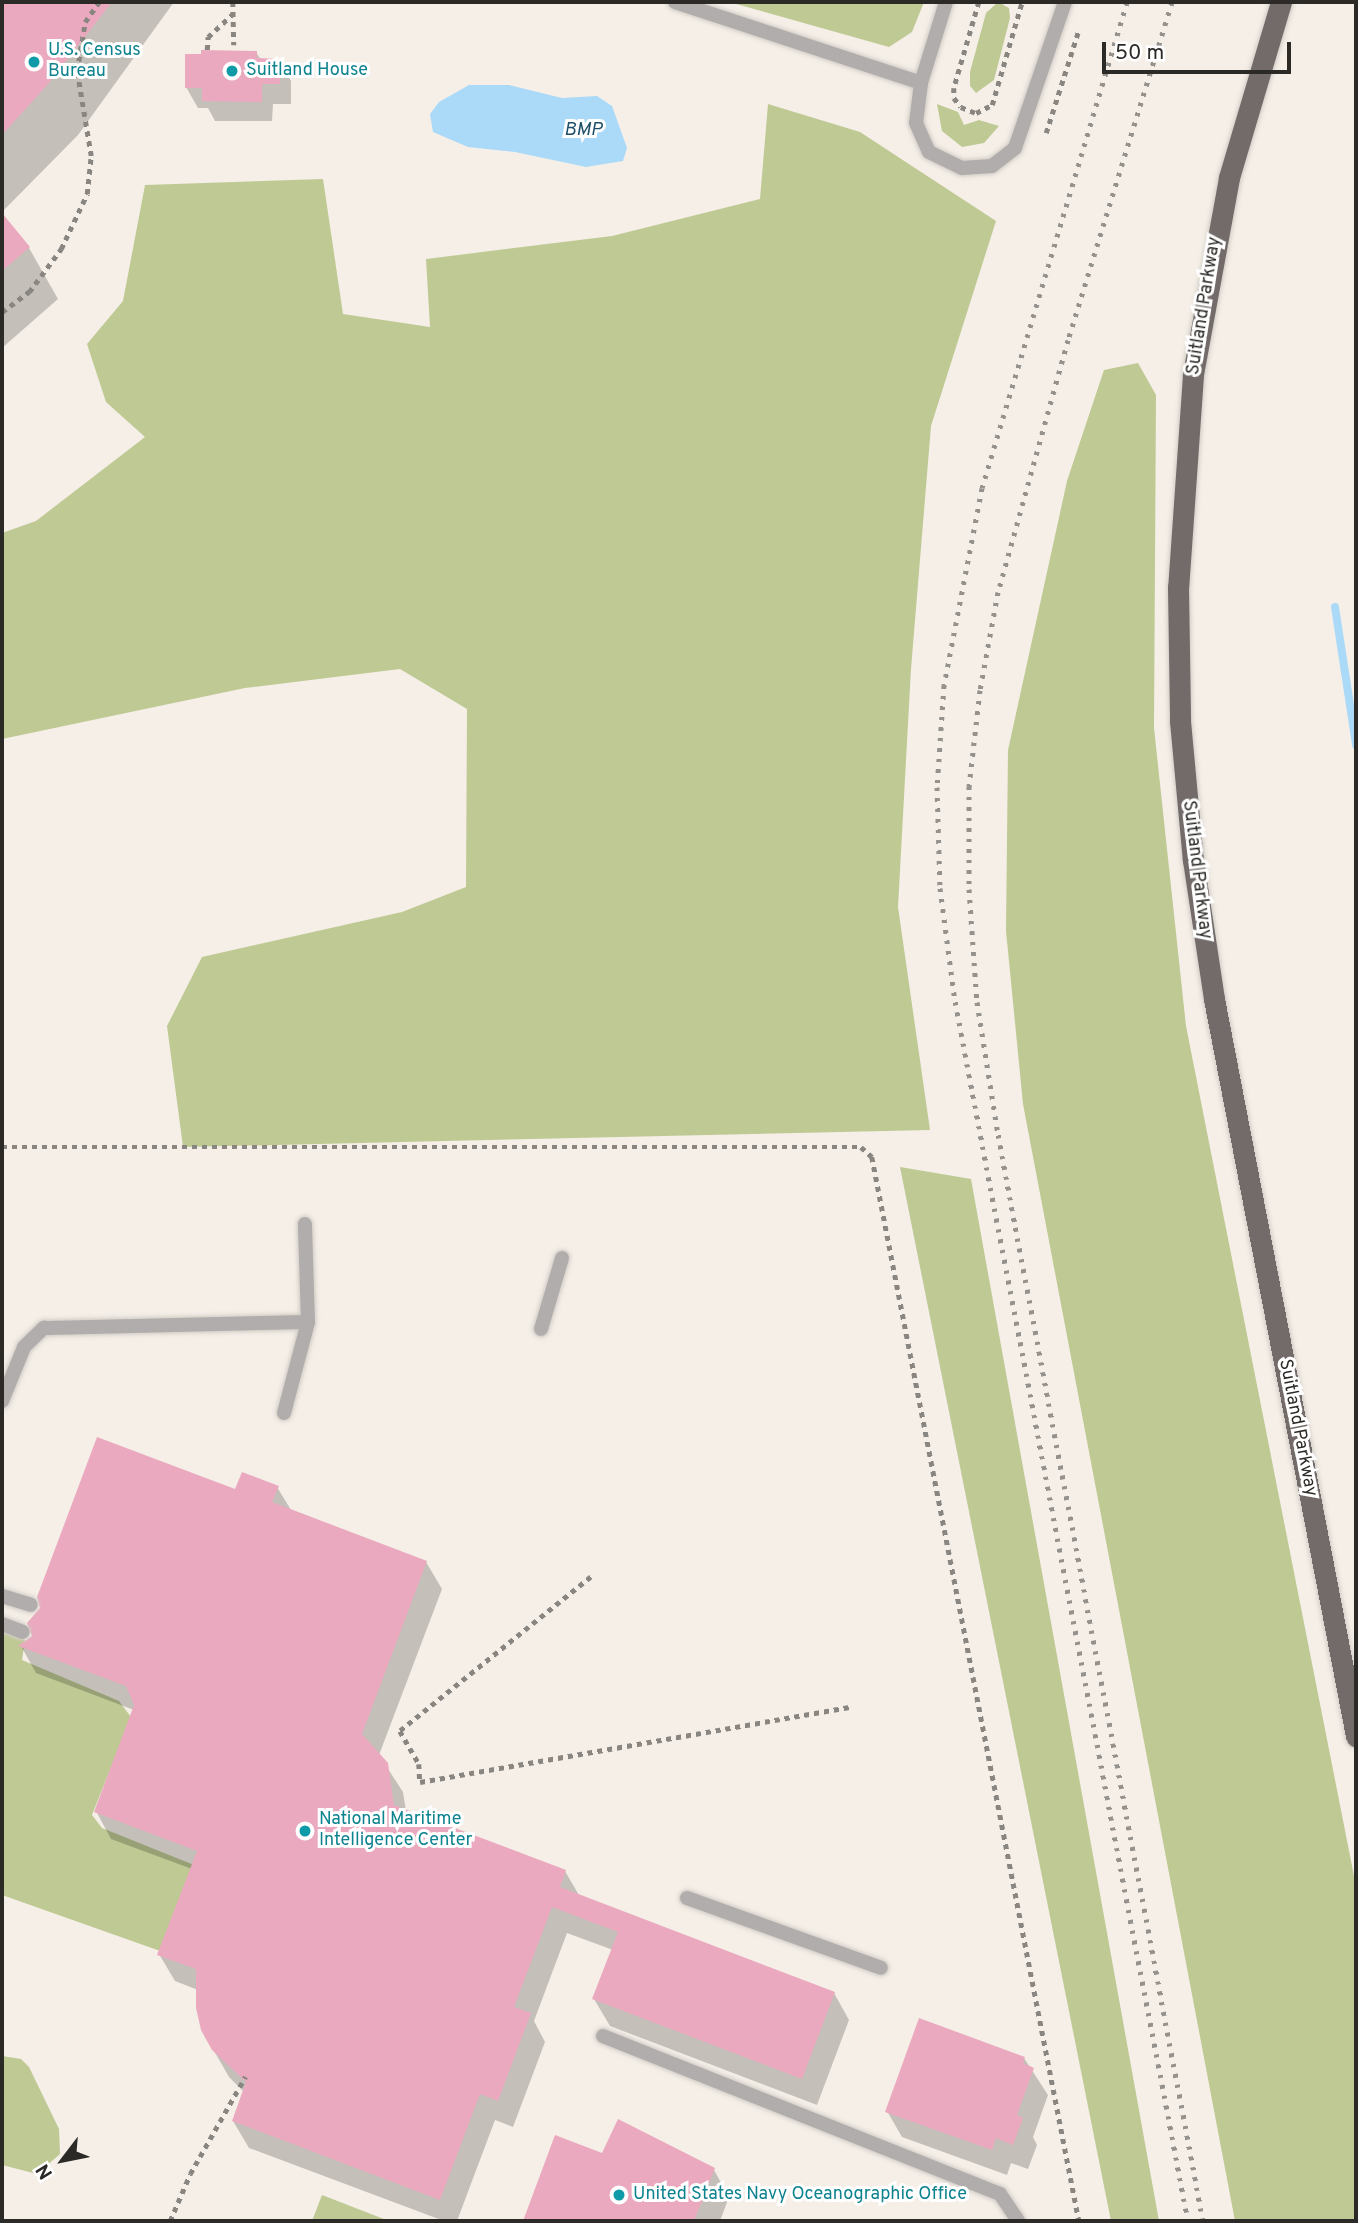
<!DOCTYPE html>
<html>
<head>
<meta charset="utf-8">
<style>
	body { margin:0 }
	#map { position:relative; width:1358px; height:2223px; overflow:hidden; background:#f5efe8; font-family:Overpass,sans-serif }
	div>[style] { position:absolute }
	.green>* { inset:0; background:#bfc993 }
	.water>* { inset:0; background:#aadaf8 }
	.shadow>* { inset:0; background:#0003 }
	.stream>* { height:8px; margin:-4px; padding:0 4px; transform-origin:4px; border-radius:4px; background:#aadaf8 }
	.building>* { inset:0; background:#eaa9be }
	.path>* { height:4.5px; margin-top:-2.25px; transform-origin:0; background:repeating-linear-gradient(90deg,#898581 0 5px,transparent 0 10px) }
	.roads { filter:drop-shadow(0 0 2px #d1ccc5) drop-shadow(0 0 2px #d1ccc5) }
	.service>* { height:14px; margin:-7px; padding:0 7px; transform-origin:7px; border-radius:7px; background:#b1adac }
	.trunk>* { height:21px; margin:-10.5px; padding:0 10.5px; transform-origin:10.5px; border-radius:10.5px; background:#736b6a }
	.rail>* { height:5px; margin-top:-2.5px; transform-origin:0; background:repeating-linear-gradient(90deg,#95918c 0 3.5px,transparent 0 10.5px) }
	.dots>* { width:19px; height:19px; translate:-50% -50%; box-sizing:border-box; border:4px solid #fff; border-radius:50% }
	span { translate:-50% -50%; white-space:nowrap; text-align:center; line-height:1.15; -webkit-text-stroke:6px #fff; paint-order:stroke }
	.culture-label { font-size:18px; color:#0d838f }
	.left { translate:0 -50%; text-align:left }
	.street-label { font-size:18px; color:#2c2a27 }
	.water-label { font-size:19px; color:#1f4e68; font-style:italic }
	.frame { position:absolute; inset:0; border:4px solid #2c2a27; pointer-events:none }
	.north { position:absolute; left:28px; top:2125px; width:70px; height:70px; -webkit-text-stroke:5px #fff; paint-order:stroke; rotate:238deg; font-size:19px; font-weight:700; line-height:28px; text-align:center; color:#2c2a27 }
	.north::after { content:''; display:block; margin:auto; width:24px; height:32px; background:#2c2a27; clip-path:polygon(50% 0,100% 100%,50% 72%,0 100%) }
	.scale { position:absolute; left:1102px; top:42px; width:189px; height:32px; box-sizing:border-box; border:4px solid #2c2a27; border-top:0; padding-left:9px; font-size:21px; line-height:24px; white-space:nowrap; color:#2c2a27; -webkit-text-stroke:5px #fff; paint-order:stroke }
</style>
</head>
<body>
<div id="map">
	<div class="green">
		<i style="clip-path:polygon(729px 2px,924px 2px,912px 32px,889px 47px)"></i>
		<i style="clip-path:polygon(998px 2px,1009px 8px,1010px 18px,994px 80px,976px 93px,970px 86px,970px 72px,986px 13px)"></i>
		<i style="clip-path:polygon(768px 104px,860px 132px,996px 221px,931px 426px,911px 669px,898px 907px,930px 1130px,183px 1147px,167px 1026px,202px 957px,402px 912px,466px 887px,467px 709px,400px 669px,245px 688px,2px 739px,2px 533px,36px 521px,145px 437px,106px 402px,87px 344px,123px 301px,145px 185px,323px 179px,343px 314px,430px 327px,426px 259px,612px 236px,760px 199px)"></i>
		<i style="clip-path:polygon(937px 104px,958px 112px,964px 125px,979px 120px,999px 126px,984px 143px,962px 147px,942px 131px)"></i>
		<i style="clip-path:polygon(1138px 363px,1156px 395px,1154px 728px,1186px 1026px,1356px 1886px,1356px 2221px,1235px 2221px,1023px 1104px,1006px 931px,1008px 750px,1067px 481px,1104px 370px)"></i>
		<i style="clip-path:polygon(900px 1167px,971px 1179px,1159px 2221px,1111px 2221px)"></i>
		<i style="clip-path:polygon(2px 1632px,25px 1640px,22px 1660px,119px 1701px,131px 1717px,92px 1815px,102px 1828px,194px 1865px,163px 1952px,2px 1895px)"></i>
		<i style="clip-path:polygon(2px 2056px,21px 2059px,29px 2067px,59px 2129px,60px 2154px,37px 2174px,2px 2165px)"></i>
		<i style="clip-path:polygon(322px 2195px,389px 2221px,312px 2221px)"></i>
	</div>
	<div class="water">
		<i style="clip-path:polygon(469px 85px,509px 85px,562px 98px,597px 96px,612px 106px,627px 148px,623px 161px,586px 167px,515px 152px,468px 147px,433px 132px,430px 114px,439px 102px)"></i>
	</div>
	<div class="shadow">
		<i style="clip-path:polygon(2px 2px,174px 2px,78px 135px,2px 212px)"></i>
		<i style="clip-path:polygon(256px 52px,261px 60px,279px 61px,291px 81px,291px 104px,273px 104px,272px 121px,215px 121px,208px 108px,198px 108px,186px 87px)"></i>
		<i style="clip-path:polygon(2px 215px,29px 248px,58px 299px,2px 348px)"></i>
		<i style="clip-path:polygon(277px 1487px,291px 1510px,426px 1562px,442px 1589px,379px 1755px,403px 1792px,406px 1811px,565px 1871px,580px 1897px,834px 1993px,849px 2020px,817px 2105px,610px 2026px,594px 1999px,613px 1950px,567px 1933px,534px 2021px,545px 2042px,513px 2127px,495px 2120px,457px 2221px,444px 2221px,249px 2148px,233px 2121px,244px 2092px,229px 2077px,213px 2049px,198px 1990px,175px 1981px,159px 1954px,192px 1869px,111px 1839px,96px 1811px,134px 1710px,36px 1673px,21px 1646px,236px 1492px)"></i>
		<i style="clip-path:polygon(1024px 2058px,1048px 2095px,1033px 2137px,1037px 2145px,1028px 2169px,1011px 2163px,1007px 2175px,902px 2137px,887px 2111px)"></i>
		<i style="clip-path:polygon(556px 2137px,603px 2155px,714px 2170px,729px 2197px,720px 2221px,525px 2221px)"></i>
	</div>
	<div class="stream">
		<i style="left:1335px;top:607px;width:140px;rotate:81.3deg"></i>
	</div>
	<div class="building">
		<i style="clip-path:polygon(2px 2px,112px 2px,49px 83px,2px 135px)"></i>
		<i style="clip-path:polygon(201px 50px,257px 51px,257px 58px,280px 59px,280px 84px,262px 84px,262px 102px,202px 101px,202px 88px,185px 88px,185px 54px,201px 54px)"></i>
		<i style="clip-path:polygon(2px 213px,30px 247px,2px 271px)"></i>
		<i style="clip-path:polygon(97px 1437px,235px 1489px,242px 1472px,279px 1486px,272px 1502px,427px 1561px,362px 1734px,388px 1763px,394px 1805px,566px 1870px,560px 1887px,835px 1992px,802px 2079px,592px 1999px,618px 1932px,552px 1907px,514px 2007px,531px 2013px,498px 2101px,480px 2094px,440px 2200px,232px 2121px,246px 2082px,212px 2050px,201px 2030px,196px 2008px,196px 1969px,157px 1955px,197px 1851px,94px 1812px,134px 1705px,126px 1686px,18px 1646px,32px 1636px,27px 1623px,40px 1608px,37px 1597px)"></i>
		<i style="clip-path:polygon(919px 2018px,1025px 2057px,1023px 2063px,1034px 2068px,1017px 2115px,1023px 2118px,1013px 2145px,996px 2138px,992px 2150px,885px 2112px)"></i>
		<i style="clip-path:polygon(618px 2119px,715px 2168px,694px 2221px,523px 2221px,555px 2135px,602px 2153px)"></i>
	</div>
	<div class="path">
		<i style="left:233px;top:2px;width:43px;rotate:88.7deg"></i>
		<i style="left:979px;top:2px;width:90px;rotate:106.2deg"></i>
		<i style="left:954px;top:88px;width:10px;rotate:90deg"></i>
		<i style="left:954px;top:98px;width:11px;rotate:52deg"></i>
		<i style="left:961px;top:107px;width:16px;rotate:22deg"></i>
		<i style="left:976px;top:113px;width:18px;rotate:-27deg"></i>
		<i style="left:992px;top:105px;width:107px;rotate:-73.8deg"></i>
		<i style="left:207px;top:50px;width:13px;rotate:-86deg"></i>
		<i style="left:208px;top:37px;width:34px;rotate:-43deg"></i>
		<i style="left:1046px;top:133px;width:109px;rotate:-72.4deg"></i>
		<i style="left:2px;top:312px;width:34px;rotate:-37deg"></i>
		<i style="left:29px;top:292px;width:54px;rotate:-53.3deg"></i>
		<i style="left:61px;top:249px;width:61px;rotate:-64.7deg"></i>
		<i style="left:87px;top:194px;width:38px;rotate:-84deg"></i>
		<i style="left:91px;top:156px;width:86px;rotate:-99.4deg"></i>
		<i style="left:77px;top:71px;width:50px;rotate:-80.7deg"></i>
		<i style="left:85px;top:22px;width:24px;rotate:-55deg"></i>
		<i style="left:2px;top:1147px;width:859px"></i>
		<i style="left:861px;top:1147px;width:15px;rotate:42deg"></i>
		<i style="left:872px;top:1157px;width:1084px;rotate:78.99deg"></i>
		<i style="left:591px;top:1577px;width:245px;rotate:141.1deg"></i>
		<i style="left:400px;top:1731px;width:38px;rotate:60deg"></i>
		<i style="left:419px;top:1764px;width:18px;rotate:87deg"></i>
		<i style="left:420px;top:1782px;width:436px;rotate:-9.9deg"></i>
		<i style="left:170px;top:2221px;width:51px;rotate:-66.9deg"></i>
		<i style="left:190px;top:2174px;width:112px;rotate:-60.4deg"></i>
	</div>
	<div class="roads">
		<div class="service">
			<i style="left:675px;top:2px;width:259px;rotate:18.2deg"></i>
			<i style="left:946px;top:2px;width:85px;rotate:107.2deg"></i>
			<i style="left:921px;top:83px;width:40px;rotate:97.1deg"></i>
			<i style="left:916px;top:123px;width:32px;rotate:66deg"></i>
			<i style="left:929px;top:152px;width:37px;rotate:26deg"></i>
			<i style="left:962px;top:168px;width:30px;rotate:-4deg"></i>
			<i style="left:992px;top:166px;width:29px;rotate:-38deg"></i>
			<i style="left:1015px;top:148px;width:154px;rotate:-71.1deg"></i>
			<i style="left:541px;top:1329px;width:74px;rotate:-73.5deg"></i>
			<i style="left:2px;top:1401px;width:58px;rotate:-67.8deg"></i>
			<i style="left:24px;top:1347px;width:28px;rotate:-44deg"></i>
			<i style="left:44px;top:1328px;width:264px;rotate:-1.3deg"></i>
			<i style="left:284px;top:1413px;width:94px;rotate:-75.2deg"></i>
			<i style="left:308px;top:1322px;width:98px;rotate:-91.8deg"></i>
			<i style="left:2px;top:1596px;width:30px;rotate:17deg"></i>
			<i style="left:2px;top:1624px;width:22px;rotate:21deg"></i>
			<i style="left:687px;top:1898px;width:206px;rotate:19.8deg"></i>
			<i style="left:603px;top:2036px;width:427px;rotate:21.7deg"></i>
			<i style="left:1000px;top:2194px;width:32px;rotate:56deg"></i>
		</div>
		<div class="trunk">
			<i style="left:1281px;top:2px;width:184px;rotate:106.5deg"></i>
			<i style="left:1229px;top:178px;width:200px;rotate:100.4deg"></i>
			<i style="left:1193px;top:375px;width:213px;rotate:94deg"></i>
			<i style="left:1178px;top:587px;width:134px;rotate:89.1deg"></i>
			<i style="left:1180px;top:721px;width:140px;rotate:84.7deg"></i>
			<i style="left:1193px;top:860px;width:141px;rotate:81.4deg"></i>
			<i style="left:1214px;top:999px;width:751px;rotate:79.09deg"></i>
		</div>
	</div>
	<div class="rail">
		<i style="left:1127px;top:2px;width:507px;rotate:106.61deg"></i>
		<i style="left:982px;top:488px;width:201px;rotate:100.9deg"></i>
		<i style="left:944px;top:685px;width:102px;rotate:93.9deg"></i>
		<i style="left:937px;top:787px;width:101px;rotate:88.3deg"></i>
		<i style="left:940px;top:888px;width:115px;rotate:82.5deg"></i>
		<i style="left:955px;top:1002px;width:1241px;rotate:79.18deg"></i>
		<i style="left:1172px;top:2px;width:354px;rotate:107.1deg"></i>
		<i style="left:1068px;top:340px;width:262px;rotate:105.5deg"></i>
		<i style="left:998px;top:592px;width:100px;rotate:100.4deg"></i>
		<i style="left:980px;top:690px;width:97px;rotate:96.5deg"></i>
		<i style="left:969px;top:786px;width:103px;rotate:90deg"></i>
		<i style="left:969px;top:889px;width:113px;rotate:86deg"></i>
		<i style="left:977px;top:1002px;width:135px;rotate:81deg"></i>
		<i style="left:998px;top:1135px;width:1105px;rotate:79.31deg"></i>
	</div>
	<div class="dots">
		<i style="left:34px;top:62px;background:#0f9aa8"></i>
		<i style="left:232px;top:71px;background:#0f9aa8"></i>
		<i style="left:305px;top:1831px;background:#0f9aa8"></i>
		<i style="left:619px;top:2195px;background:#0f9aa8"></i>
	</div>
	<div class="culture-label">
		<span class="left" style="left:48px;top:62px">U.S. Census<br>Bureau</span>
		<span class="left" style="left:246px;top:71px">Suitland House</span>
		<span class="left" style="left:319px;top:1831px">National Maritime<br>Intelligence Center</span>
		<span class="left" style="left:633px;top:2195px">United States Navy Oceanographic Office</span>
	</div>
	<div class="street-label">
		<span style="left:1205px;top:306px;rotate:-81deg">Suitland Parkway</span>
		<span style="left:1196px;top:870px;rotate:83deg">Suitland Parkway</span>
		<span style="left:1297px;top:1428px;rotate:79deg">Suitland Parkway</span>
	</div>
	<div class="water-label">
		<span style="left:583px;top:131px">BMP</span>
	</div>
	<div class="frame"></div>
	<div class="north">N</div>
	<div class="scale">50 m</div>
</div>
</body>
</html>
